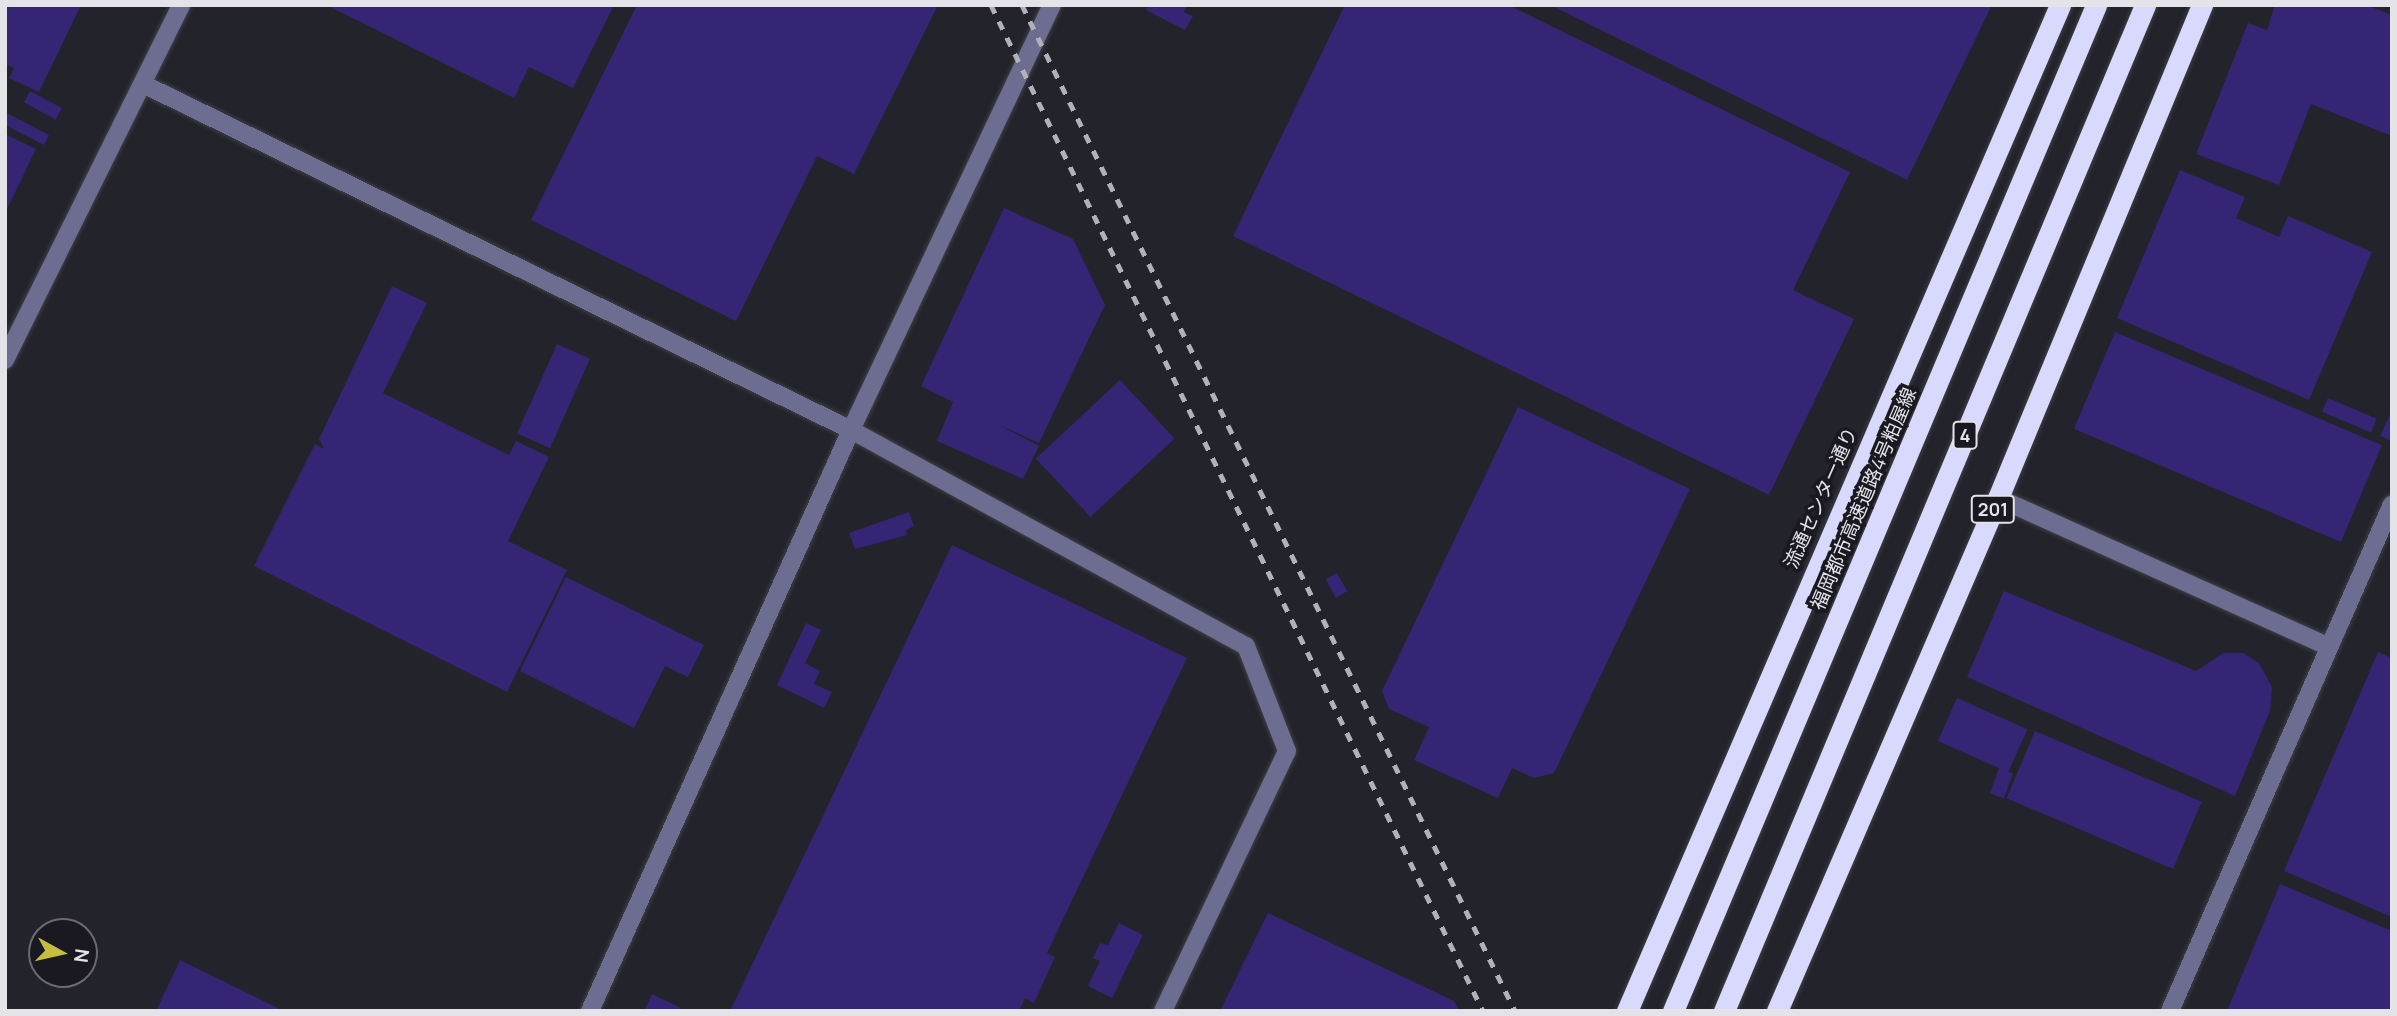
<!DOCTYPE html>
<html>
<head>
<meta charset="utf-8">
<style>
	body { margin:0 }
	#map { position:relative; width:2397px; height:1016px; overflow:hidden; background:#23232b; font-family:Manrope,"Noto Sans JP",sans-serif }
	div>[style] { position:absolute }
	.building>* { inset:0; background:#352574; transform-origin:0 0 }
	.roads { filter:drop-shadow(0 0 2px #3e3e45) drop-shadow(0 0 2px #3e3e45) }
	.minor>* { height:18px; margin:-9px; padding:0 9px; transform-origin:9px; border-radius:9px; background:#6d6c91 }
	.highway>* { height:21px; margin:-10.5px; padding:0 10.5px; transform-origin:10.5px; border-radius:10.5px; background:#d9d9fe }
	.rail>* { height:5px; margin-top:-2.5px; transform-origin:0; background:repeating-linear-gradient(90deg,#b1b1b7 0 9px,transparent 0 18px) }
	span { translate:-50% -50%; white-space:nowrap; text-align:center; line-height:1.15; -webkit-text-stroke:7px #1a1921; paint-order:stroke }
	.shield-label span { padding:2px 5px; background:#1a1921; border:2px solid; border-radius:5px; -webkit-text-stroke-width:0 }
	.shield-label { font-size:18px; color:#e3e3e8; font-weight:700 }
	.street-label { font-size:19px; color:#e3e3e8 }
	.frame { position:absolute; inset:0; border:7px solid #e3e3e8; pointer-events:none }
	.north { position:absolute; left:28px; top:918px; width:70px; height:70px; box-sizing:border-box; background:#1a1921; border:2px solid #6a6a71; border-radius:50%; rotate:98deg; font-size:19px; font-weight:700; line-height:28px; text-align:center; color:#e3e3e8 }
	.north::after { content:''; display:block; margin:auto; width:24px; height:32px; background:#c4bd3e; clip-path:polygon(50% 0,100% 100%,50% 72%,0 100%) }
</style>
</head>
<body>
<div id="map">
	<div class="building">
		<i style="clip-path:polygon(5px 5px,81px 5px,39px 92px,9px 78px,14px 68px,5px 64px)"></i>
		<i style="clip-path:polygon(326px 5px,614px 5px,573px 88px,529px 67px,514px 98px)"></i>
		<i style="clip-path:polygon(637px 5px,937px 7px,854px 174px,817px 156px,736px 321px,531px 220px)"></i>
		<i style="clip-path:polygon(1149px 5px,1187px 5px,1184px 12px,1193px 16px,1185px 30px,1146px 10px)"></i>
		<i style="clip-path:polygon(1345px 5px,1508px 5px,1850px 172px,1793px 290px,1854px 319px,1769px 495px,1233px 236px)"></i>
		<i style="clip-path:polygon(1550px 5px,1992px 5px,1907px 180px)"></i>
		<i style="clip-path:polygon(2275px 5px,2366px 5px,2392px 15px,2392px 136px,2311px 104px,2279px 185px,2196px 154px,2248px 23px,2267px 30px)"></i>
		<i style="left:30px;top:91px;width:36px;height:13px;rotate:28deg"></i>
		<i style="clip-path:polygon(5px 112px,49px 135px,44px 145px,5px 125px)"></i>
		<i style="clip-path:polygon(5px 134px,36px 149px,5px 213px)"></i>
		<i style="clip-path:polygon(2180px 170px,2245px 197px,2236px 218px,2279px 237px,2288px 216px,2372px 252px,2309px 400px,2117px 318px)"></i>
		<i style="clip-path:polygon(1004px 208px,1073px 239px,1105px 305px,1039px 443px,999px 425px,1039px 446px,1023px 479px,937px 441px,953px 402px,921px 386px)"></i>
		<i style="clip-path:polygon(392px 286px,427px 303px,383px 393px,509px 455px,516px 441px,549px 457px,508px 541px,567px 570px,507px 692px,254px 566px,315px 444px,324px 449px,319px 439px)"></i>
		<i style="left:2115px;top:332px;width:290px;height:105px;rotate:23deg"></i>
		<i style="left:557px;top:344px;width:36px;height:98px;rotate:24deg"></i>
		<i style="left:1120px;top:380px;width:80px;height:115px;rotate:47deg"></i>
		<i style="left:2328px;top:398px;width:53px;height:15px;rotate:23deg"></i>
		<i style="clip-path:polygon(1518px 407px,1690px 489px,1554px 773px,1534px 778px,1512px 768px,1498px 798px,1414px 760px,1429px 727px,1389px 709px,1382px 691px)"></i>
		<i style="clip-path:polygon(2392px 410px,2392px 441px,2380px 436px)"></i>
		<i style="clip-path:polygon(909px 512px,914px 526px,906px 530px,907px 535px,855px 549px,849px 533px)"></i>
		<i style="clip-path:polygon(952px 545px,1187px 658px,1047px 953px,1055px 957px,1034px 1003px,1025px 998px,1019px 1011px,730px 1011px)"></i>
		<i style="left:1337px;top:573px;width:21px;height:13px;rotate:61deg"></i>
		<i style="clip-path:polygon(566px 577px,704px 645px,688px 677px,665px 666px,634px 728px,520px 671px)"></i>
		<i style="clip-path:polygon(2004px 591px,2196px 671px,2223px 653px,2243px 653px,2259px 663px,2272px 687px,2270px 711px,2235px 796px,1967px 677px)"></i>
		<i style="clip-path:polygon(806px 623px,821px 630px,805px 663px,820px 671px,814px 684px,832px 692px,824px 708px,777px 685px)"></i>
		<i style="clip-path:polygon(2378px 652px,2392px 658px,2392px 917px,2284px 871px)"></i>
		<i style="left:1957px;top:698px;width:77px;height:47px;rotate:24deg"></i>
		<i style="left:2035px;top:731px;width:181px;height:73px;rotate:23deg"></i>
		<i style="left:1999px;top:768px;width:15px;height:27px;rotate:20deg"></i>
		<i style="clip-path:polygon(2280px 884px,2392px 931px,2392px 1011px,2227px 1011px)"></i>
		<i style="clip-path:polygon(1268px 913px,1454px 1001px,1459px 1011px,1220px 1011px)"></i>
		<i style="clip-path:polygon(1119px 923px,1143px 935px,1112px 998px,1088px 986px,1100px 961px,1093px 958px,1100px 943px,1108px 945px)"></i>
		<i style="clip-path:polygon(180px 960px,284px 1011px,156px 1011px)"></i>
		<i style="clip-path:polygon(652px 994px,681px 1008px,679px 1011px,644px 1011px)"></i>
	</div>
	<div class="roads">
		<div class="minor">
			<i style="left:143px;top:84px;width:788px;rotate:26.04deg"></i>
			<i style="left:851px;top:430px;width:450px;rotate:28.7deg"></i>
			<i style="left:1246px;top:646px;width:113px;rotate:68.7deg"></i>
			<i style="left:1287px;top:751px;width:288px;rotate:115.5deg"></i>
			<i style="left:5px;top:360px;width:396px;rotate:-63.6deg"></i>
			<i style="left:1998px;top:498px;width:363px;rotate:24.2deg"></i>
			<i style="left:590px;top:1011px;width:637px;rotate:-65.81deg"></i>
			<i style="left:851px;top:430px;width:470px;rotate:-64.7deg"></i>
			<i style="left:2170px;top:1011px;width:553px;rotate:-66.35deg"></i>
		</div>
		<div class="highway">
			<i style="left:1627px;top:1011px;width:1095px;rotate:-66.71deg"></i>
			<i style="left:1673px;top:1011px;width:1091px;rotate:-67.19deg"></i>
			<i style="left:1724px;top:1011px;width:1091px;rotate:-67.29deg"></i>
			<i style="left:1777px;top:1011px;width:559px;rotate:-66.69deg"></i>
			<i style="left:1998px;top:498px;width:534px;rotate:-67.52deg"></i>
		</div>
	</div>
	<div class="rail">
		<i style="left:991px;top:5px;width:1120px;rotate:63.94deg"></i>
		<i style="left:1022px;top:5px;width:1120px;rotate:63.89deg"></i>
	</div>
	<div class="shield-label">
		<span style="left:1965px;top:435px">4</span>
		<span style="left:1993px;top:509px">201</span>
	</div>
	<div class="street-label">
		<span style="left:1821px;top:498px;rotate:-66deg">流通センター通り</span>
		<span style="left:1864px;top:499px;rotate:-67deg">福岡都市高速道路4号粕屋線</span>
	</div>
	<div class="frame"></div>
	<div class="north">N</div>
</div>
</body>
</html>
